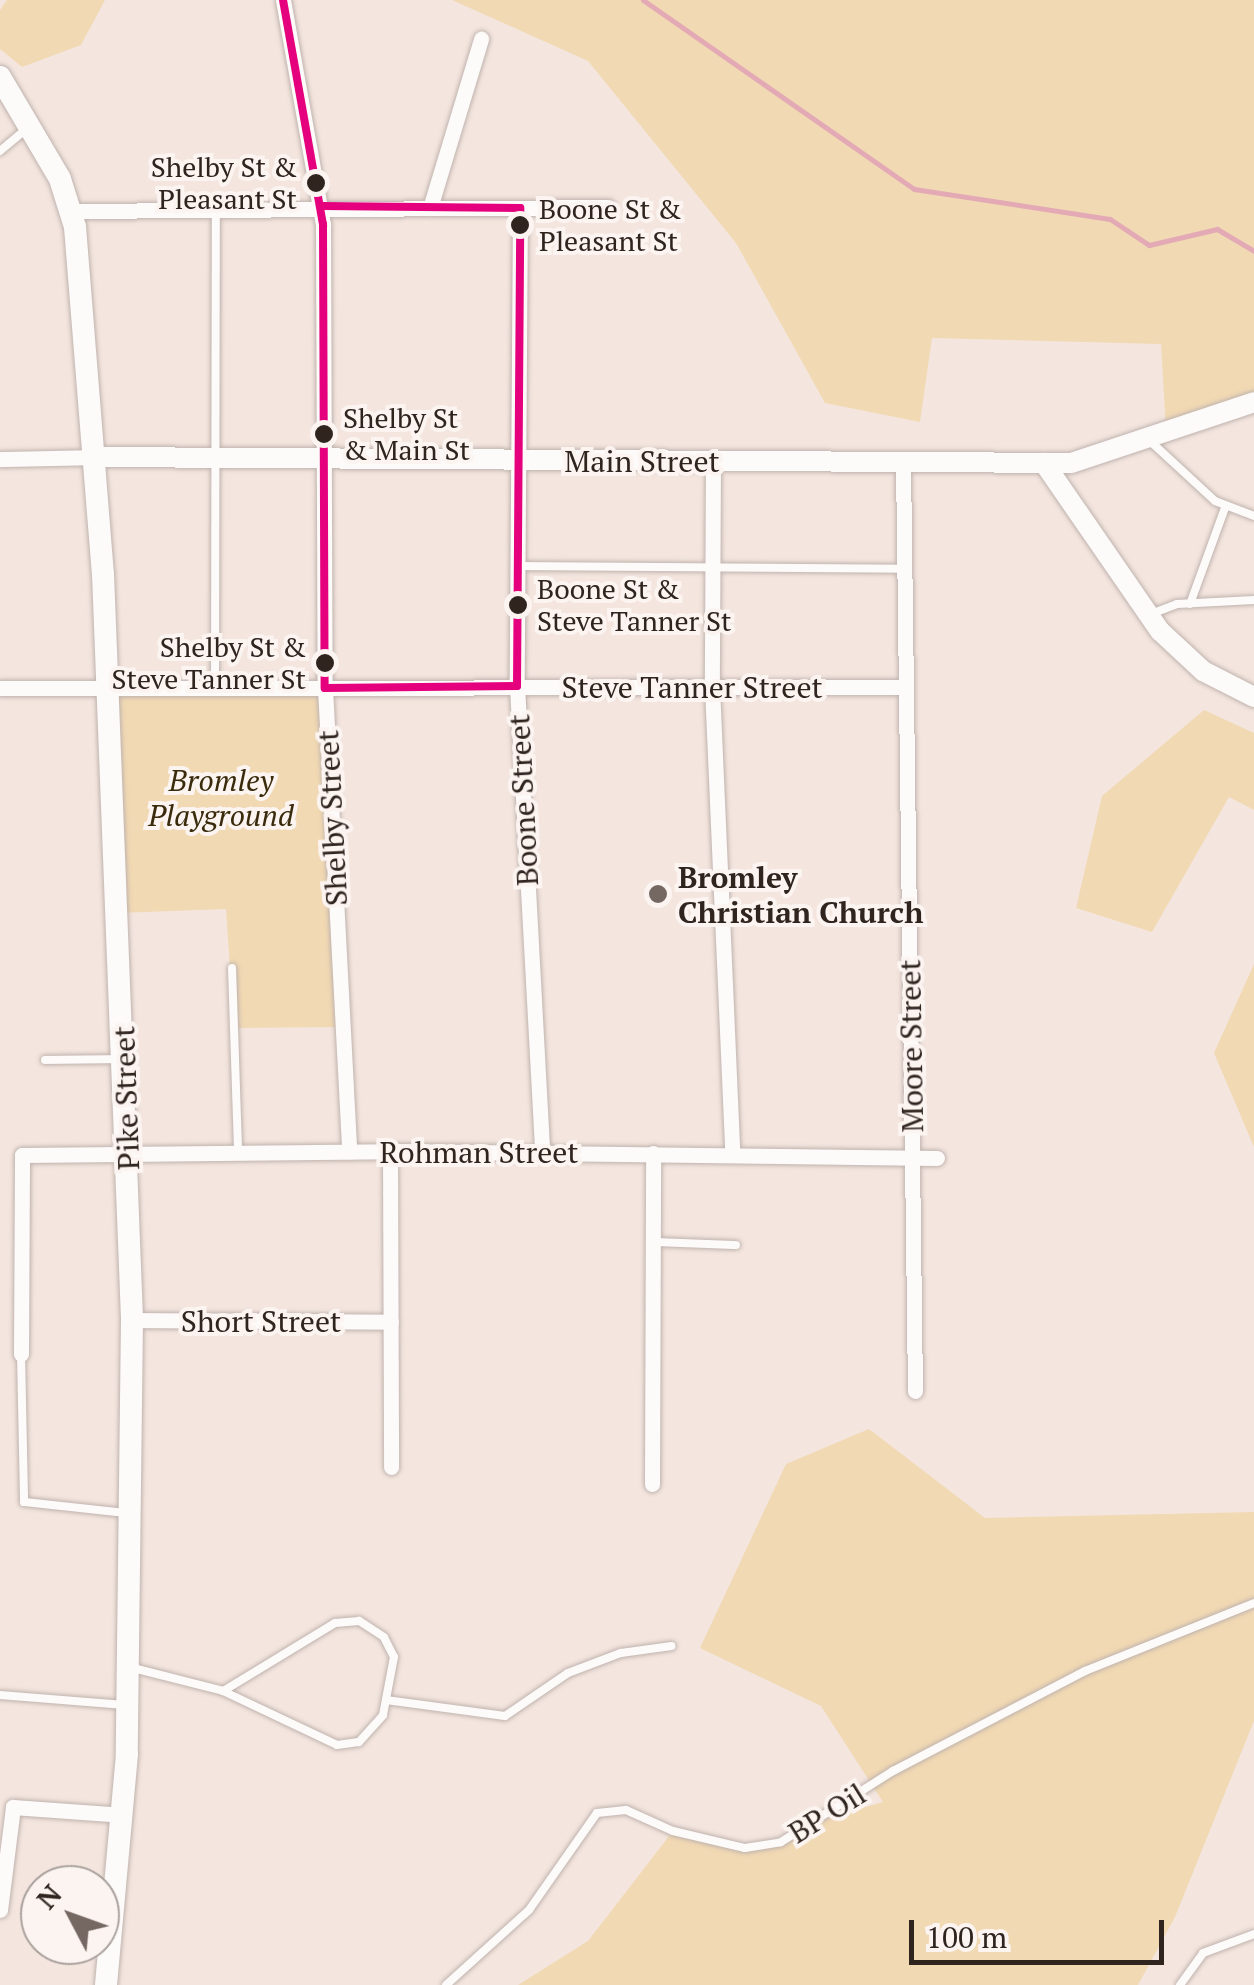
<!DOCTYPE html>
<html>
<head>
<meta charset="utf-8">
<style>
	body { margin:0 }
	#map { position:relative; width:1254px; height:1985px; overflow:hidden; background:#f4e6df; font-family:"PT Serif",serif }
	div>[style] { position:absolute }
	.green>* { inset:0; background:#f1d9b3 }
	.stream>* { height:5px; margin:-2.5px; padding:0 2.5px; transform-origin:2.5px; border-radius:2.5px; background:#e3aab6 }
	.roads { filter:drop-shadow(0 0 2px #c0b3ae) drop-shadow(0 0 2px #c0b3ae) }
	.service>* { height:8px; margin:-4px; padding:0 4px; transform-origin:4px; border-radius:4px; background:#fdfbfa }
	.minor>* { height:15px; margin:-7.5px; padding:0 7.5px; transform-origin:7.5px; border-radius:7.5px; background:#fdfbfa }
	.tertiary>* { height:20px; margin:-10px; padding:0 10px; transform-origin:10px; border-radius:10px; background:#fdfbfa }
	.secondary>* { height:22px; margin:-11px; padding:0 11px; transform-origin:11px; border-radius:11px; background:#fdfbfa }
	.bus-1>* { height:8px; margin:-4px; padding:0 4px; transform-origin:4px; border-radius:4px; background:#e5007d }
	.dots>* { width:28px; height:28px; translate:-50% -50%; box-sizing:border-box; border:5px solid #fbf4f1; border-radius:50% }
	span { translate:-50% -50%; white-space:nowrap; text-align:center; line-height:1.15; -webkit-text-stroke:8px #fbf4f1; paint-order:stroke }
	.bus-label { font-size:28px; color:#30241f }
	.right { translate:-100% -50%; text-align:right }
	.left { translate:0 -50%; text-align:left }
	.street-label { font-size:30px; color:#30241f }
	.park-label { font-size:30px; color:#392b0b; font-style:italic }
	.poi-label { font-size:30px; color:#30241f; font-weight:700 }
	.north { position:absolute; left:20px; top:1865px; width:100px; height:100px; box-sizing:border-box; background:#fbf4f1; border:2px solid #aaa19d; border-radius:50%; rotate:311deg; font-size:28px; font-weight:700; line-height:40px; text-align:center; color:#30241f }
	.north::after { content:''; display:block; margin:auto; width:35px; height:45px; background:#756862; clip-path:polygon(50% 0,100% 100%,50% 72%,0 100%) }
	.scale { position:absolute; left:909px; top:1920px; width:255px; height:45px; box-sizing:border-box; border:5px solid #30241f; border-top:0; padding-left:12px; font-size:30px; line-height:35px; white-space:nowrap; color:#30241f; -webkit-text-stroke:8px #fbf4f1; paint-order:stroke }
</style>
</head>
<body>
<div id="map">
	<div class="green">
		<i style="clip-path:polygon(7px 0,105px 0,81px 45px,22px 67px,0 49px,0 10px)"></i>
		<i style="clip-path:polygon(452px 0,1254px 0,1254px 404px,1166px 430px,1161px 344px,932px 338px,920px 422px,825px 403px,736px 243px,588px 61px)"></i>
		<i style="clip-path:polygon(108px 687px,325px 688px,343px 1027px,234px 1028px,226px 909px,118px 913px)"></i>
		<i style="clip-path:polygon(1204px 710px,1254px 733px,1254px 810px,1229px 797px,1152px 932px,1076px 908px,1102px 796px)"></i>
		<i style="clip-path:polygon(1254px 964px,1254px 1147px,1214px 1053px)"></i>
		<i style="clip-path:polygon(869px 1429px,985px 1518px,1254px 1512px,1254px 1721px,1175px 1917px,1138px 1985px,518px 1985px,588px 1941px,673px 1831px,761px 1848px,819px 1820px,883px 1802px,821px 1706px,700px 1648px,786px 1464px)"></i>
	</div>
	<div class="stream">
		<i style="left:643px;top:0;width:330px;rotate:34.9deg"></i>
		<i style="left:914px;top:189px;width:198px;rotate:8.7deg"></i>
		<i style="left:1110px;top:219px;width:47px;rotate:33.7deg"></i>
		<i style="left:1149px;top:245px;width:70px;rotate:-13.2deg"></i>
		<i style="left:1217px;top:229px;width:43px;rotate:30.7deg"></i>
	</div>
	<div class="roads">
		<div class="service">
			<i style="left:0;top:151px;width:34px;rotate:-40deg"></i>
			<i style="left:1150px;top:441px;width:88px;rotate:42.7deg"></i>
			<i style="left:1215px;top:501px;width:42px;rotate:21deg"></i>
			<i style="left:518px;top:566px;width:385px;rotate:0.4deg"></i>
			<i style="left:1190px;top:604px;width:102px;rotate:-70deg"></i>
			<i style="left:1151px;top:614px;width:28px;rotate:-21deg"></i>
			<i style="left:1177px;top:604px;width:77px;rotate:-3deg"></i>
			<i style="left:215px;top:686px;width:476px;rotate:-89.9deg"></i>
			<i style="left:232px;top:968px;width:183px;rotate:88.1deg"></i>
			<i style="left:45px;top:1060px;width:76px;rotate:-0.8deg"></i>
			<i style="left:653px;top:1242px;width:83px;rotate:2.1deg"></i>
			<i style="left:21px;top:1354px;width:148px;rotate:88.8deg"></i>
			<i style="left:24px;top:1502px;width:103px;rotate:6.2deg"></i>
			<i style="left:133px;top:1668px;width:93px;rotate:14.3deg"></i>
			<i style="left:223px;top:1691px;width:126px;rotate:25.3deg"></i>
			<i style="left:337px;top:1745px;width:22px;rotate:-8deg"></i>
			<i style="left:359px;top:1742px;width:36px;rotate:-48deg"></i>
			<i style="left:383px;top:1715px;width:59px;rotate:-79.3deg"></i>
			<i style="left:394px;top:1657px;width:22px;rotate:-117deg"></i>
			<i style="left:384px;top:1637px;width:30px;rotate:-147deg"></i>
			<i style="left:359px;top:1621px;width:24px;rotate:175deg"></i>
			<i style="left:335px;top:1623px;width:131px;rotate:148.7deg"></i>
			<i style="left:0;top:1695px;width:125px;rotate:4.6deg"></i>
			<i style="left:386px;top:1700px;width:120px;rotate:7.7deg"></i>
			<i style="left:505px;top:1716px;width:76px;rotate:-34.3deg"></i>
			<i style="left:568px;top:1673px;width:57px;rotate:-20.7deg"></i>
			<i style="left:621px;top:1653px;width:51px;rotate:-7.8deg"></i>
			<i style="left:446px;top:1985px;width:112px;rotate:-42.1deg"></i>
			<i style="left:529px;top:1910px;width:118px;rotate:-55deg"></i>
			<i style="left:597px;top:1813px;width:29px;rotate:-6deg"></i>
			<i style="left:626px;top:1810px;width:51px;rotate:24.1deg"></i>
			<i style="left:673px;top:1831px;width:74px;rotate:13.3deg"></i>
			<i style="left:745px;top:1848px;width:36px;rotate:-9deg"></i>
			<i style="left:781px;top:1842px;width:133px;rotate:-32.4deg"></i>
			<i style="left:893px;top:1771px;width:216px;rotate:-27.5deg"></i>
			<i style="left:1085px;top:1671px;width:182px;rotate:-21.9deg"></i>
			<i style="left:1180px;top:1985px;width:39px;rotate:-54deg"></i>
			<i style="left:1203px;top:1953px;width:54px;rotate:-20.4deg"></i>
		</div>
		<div class="minor">
			<i style="left:283px;top:0;width:228px;rotate:79.9deg"></i>
			<i style="left:323px;top:224px;width:464px;rotate:89.8deg"></i>
			<i style="left:325px;top:688px;width:464px;rotate:87deg"></i>
			<i style="left:430px;top:208px;width:177px;rotate:-73.2deg"></i>
			<i style="left:520px;top:208px;width:478px;rotate:90.4deg"></i>
			<i style="left:517px;top:686px;width:467px;rotate:86.9deg"></i>
			<i style="left:71px;top:211px;width:537px;rotate:-0.43deg"></i>
			<i style="left:0;top:459px;width:93px;rotate:-1.2deg"></i>
			<i style="left:713px;top:461px;width:226px;rotate:90.3deg"></i>
			<i style="left:712px;top:687px;width:466px;rotate:87.5deg"></i>
			<i style="left:903px;top:461px;width:930px;rotate:89.26deg"></i>
			<i style="left:0;top:688px;width:905px;rotate:-0.06deg"></i>
			<i style="left:390px;top:1151px;width:316px;rotate:89.8deg"></i>
			<i style="left:132px;top:1320px;width:259px;rotate:0.4deg"></i>
			<i style="left:21px;top:1354px;width:199px;rotate:-89.7deg"></i>
			<i style="left:22px;top:1155px;width:368px;rotate:-0.6deg"></i>
			<i style="left:390px;top:1151px;width:547px;rotate:0.73deg"></i>
			<i style="left:652px;top:1484px;width:331px;rotate:-89.8deg"></i>
			<i style="left:0;top:1910px;width:104px;rotate:-82.8deg"></i>
			<i style="left:13px;top:1807px;width:111px;rotate:4.1deg"></i>
		</div>
		<div class="tertiary">
			<i style="left:93px;top:457px;width:978px;rotate:0.35deg"></i>
			<i style="left:1071px;top:463px;width:193px;rotate:-18.4deg"></i>
			<i style="left:1044px;top:463px;width:204px;rotate:55.4deg"></i>
			<i style="left:1160px;top:631px;width:59px;rotate:42.9deg"></i>
			<i style="left:1203px;top:671px;width:57px;rotate:27deg"></i>
		</div>
		<div class="secondary">
			<i style="left:0;top:77px;width:118px;rotate:59.5deg"></i>
			<i style="left:60px;top:179px;width:50px;rotate:72.6deg"></i>
			<i style="left:75px;top:227px;width:348px;rotate:85.4deg"></i>
			<i style="left:103px;top:574px;width:747px;rotate:87.77deg"></i>
			<i style="left:132px;top:1320px;width:434px;rotate:90.7deg"></i>
			<i style="left:127px;top:1754px;width:232px;rotate:95.2deg"></i>
		</div>
	</div>
	<div class="bus-1">
		<i style="left:283px;top:0;width:228px;rotate:79.9deg"></i>
		<i style="left:323px;top:224px;width:464px;rotate:89.8deg"></i>
		<i style="left:325px;top:688px;width:192px;rotate:-0.6deg"></i>
		<i style="left:517px;top:686px;width:478px;rotate:-89.6deg"></i>
		<i style="left:520px;top:208px;width:198px;rotate:-179.4deg"></i>
	</div>
	<div class="dots">
		<i style="left:316px;top:183px;background:#30241f"></i>
		<i style="left:520px;top:225px;background:#30241f"></i>
		<i style="left:324px;top:434px;background:#30241f"></i>
		<i style="left:518px;top:605px;background:#30241f"></i>
		<i style="left:325px;top:663px;background:#30241f"></i>
		<i style="left:658px;top:894px;background:#756862"></i>
	</div>
	<div class="bus-label">
		<span class="right" style="left:297px;top:183px">Shelby St &amp;<br>Pleasant St</span>
		<span class="left" style="left:539px;top:225px">Boone St &amp;<br>Pleasant St</span>
		<span class="left" style="left:343px;top:434px">Shelby St<br>&amp; Main St</span>
		<span class="left" style="left:537px;top:605px">Boone St &amp;<br>Steve Tanner St</span>
		<span class="right" style="left:306px;top:663px">Shelby St &amp;<br>Steve Tanner St</span>
	</div>
	<div class="street-label">
		<span style="left:642px;top:461px">Main Street</span>
		<span style="left:692px;top:687px">Steve Tanner Street</span>
		<span style="left:523px;top:800px;rotate:-93deg">Boone Street</span>
		<span style="left:332px;top:818px;rotate:-93deg">Shelby Street</span>
		<span style="left:911px;top:1046px;rotate:-91deg">Moore Street</span>
		<span style="left:126px;top:1098px;rotate:-92deg">Pike Street</span>
		<span style="left:479px;top:1152px">Rohman Street</span>
		<span style="left:261px;top:1321px">Short Street</span>
		<span style="left:827px;top:1813px;rotate:-32deg">BP Oil</span>
	</div>
	<div class="park-label">
		<span style="left:221px;top:797px">Bromley<br>Playground</span>
	</div>
	<div class="poi-label">
		<span class="left" style="left:678px;top:894px">Bromley<br>Christian Church</span>
	</div>
	<div class="north">N</div>
	<div class="scale">100 m</div>
</div>
</body>
</html>
